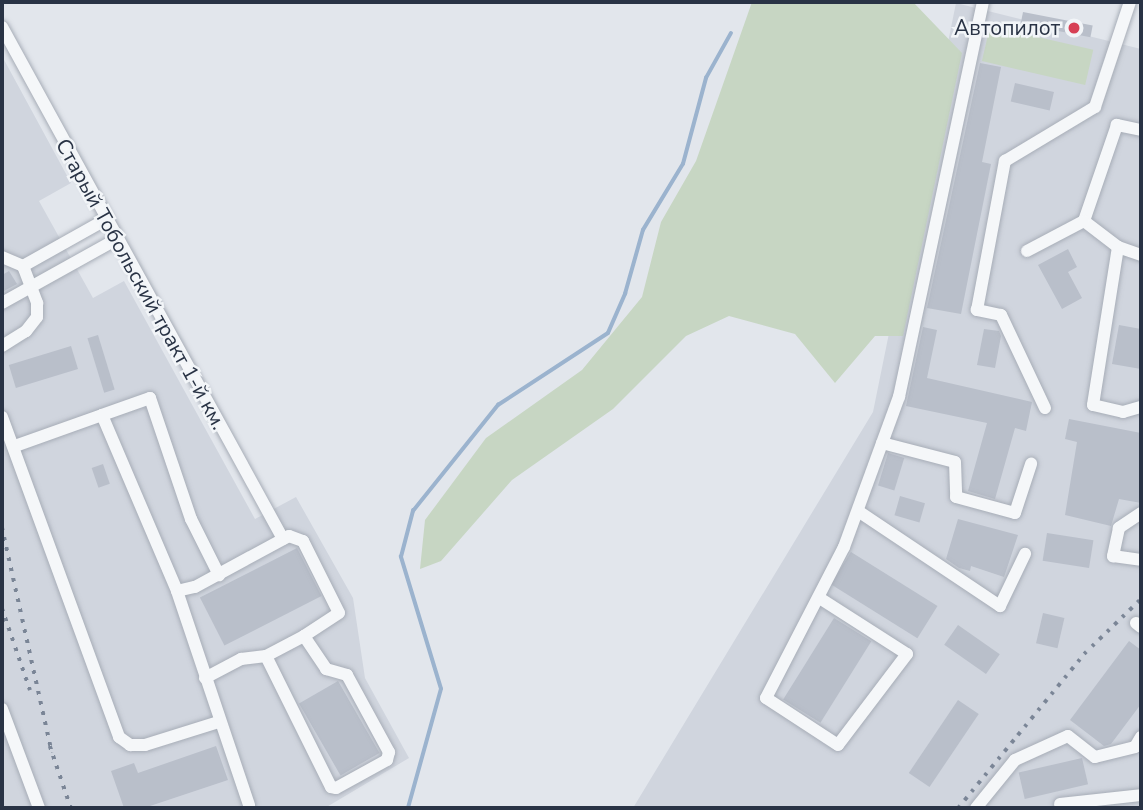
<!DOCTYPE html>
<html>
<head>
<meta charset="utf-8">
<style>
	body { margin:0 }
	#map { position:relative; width:1143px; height:810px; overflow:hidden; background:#e2e6ec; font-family:"Nunito Sans",sans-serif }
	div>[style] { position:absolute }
	.built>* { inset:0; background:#d0d5de }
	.green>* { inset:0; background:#c7d6c3; transform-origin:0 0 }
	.stream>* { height:3.5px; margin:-1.75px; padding:0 1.75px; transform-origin:1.75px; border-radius:1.75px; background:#9bb3ce }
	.building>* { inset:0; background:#b9bfca; transform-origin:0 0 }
	.roads { filter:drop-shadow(0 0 2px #a7adb7) drop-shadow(0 0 2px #a7adb7) }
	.minor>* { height:12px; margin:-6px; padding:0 6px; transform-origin:6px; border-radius:6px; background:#f5f7f9 }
	.rail>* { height:3.5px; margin-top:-1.75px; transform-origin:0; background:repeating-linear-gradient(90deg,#7a8596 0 3.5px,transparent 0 10.5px) }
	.dots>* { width:19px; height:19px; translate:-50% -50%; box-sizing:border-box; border:4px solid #f2f5f8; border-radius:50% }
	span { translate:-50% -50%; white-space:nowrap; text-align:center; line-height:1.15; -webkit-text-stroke:5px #f2f5f8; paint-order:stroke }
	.poi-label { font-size:21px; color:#293345 }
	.right { translate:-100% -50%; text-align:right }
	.street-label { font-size:21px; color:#293345 }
	.frame { position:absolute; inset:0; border:4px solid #293345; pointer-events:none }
</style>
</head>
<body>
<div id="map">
	<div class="built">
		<i style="clip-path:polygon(956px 3px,1141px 49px,1141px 808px,633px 808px,873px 412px)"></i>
		<i style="clip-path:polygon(2px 56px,71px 183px,39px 201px,93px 298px,124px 281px,255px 519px,296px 497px,353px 598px,365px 678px,409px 758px,325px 808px,2px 808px)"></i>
	</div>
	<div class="green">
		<i style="clip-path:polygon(752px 2px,913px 2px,962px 53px,903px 336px,875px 336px,835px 383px,795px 334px,729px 316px,686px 336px,613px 409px,512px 480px,441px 561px,420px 569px,425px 520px,486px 438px,582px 370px,642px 297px,661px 222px,696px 161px)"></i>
		<i style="left:990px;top:26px;width:106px;height:36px;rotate:13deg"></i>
	</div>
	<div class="stream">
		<i style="left:408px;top:808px;width:123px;rotate:-74.5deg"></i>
		<i style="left:441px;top:689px;width:138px;rotate:-106.9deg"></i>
		<i style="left:401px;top:557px;width:48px;rotate:-75.4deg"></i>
		<i style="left:413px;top:511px;width:136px;rotate:-51.3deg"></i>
		<i style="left:498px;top:405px;width:131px;rotate:-33.2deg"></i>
		<i style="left:608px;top:333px;width:43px;rotate:-66.4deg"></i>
		<i style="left:625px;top:294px;width:66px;rotate:-74.3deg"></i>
		<i style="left:643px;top:230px;width:77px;rotate:-58.8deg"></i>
		<i style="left:683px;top:164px;width:89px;rotate:-75deg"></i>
		<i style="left:706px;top:78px;width:51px;rotate:-60.9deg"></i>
	</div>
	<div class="building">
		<i style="left:1023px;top:12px;width:71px;height:12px;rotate:11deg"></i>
		<i style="clip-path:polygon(980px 63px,1001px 67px,982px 162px,991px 164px,961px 314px,927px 308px)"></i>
		<i style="left:1015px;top:83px;width:40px;height:19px;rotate:13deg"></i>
		<i style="clip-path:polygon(1068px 249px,1077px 267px,1068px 272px,1082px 298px,1062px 309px,1038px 265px)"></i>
		<i style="clip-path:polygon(9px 271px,17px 284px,2px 292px,2px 275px)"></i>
		<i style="clip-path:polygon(1119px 325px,1141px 329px,1141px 369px,1112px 364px)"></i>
		<i style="clip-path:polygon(923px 327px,937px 330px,927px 378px,1032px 402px,1026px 431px,1015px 428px,995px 499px,968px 491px,987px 423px,906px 406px)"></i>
		<i style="clip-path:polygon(984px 329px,999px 331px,1001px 336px,995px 368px,977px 365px)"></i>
		<i style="left:98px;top:335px;width:57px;height:11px;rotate:73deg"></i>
		<i style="left:71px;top:346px;width:24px;height:65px;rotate:73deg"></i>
		<i style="clip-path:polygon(1069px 419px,1141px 433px,1141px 503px,1119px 499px,1111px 526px,1065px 515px,1077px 442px,1065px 439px)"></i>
		<i style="left:888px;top:453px;width:17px;height:34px;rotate:17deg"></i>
		<i style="left:103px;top:464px;width:21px;height:12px;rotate:71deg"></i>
		<i style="left:900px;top:496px;width:26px;height:20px;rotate:16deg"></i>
		<i style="clip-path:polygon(958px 519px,1018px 535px,1004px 577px,971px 566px,970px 571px,959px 568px,946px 559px)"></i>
		<i style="left:1047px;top:533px;width:47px;height:28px;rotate:9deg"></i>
		<i style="left:297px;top:548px;width:54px;height:109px;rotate:63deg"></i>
		<i style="left:851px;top:552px;width:102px;height:38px;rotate:32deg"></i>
		<i style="left:1043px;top:613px;width:22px;height:31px;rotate:13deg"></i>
		<i style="left:834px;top:618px;width:44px;height:96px;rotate:32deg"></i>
		<i style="left:958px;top:625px;width:51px;height:24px;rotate:35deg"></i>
		<i style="clip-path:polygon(1129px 641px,1141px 650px,1141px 704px,1111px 744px,1104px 746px,1070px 720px)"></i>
		<i style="left:338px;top:681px;width:83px;height:45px;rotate:60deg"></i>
		<i style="left:958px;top:700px;width:25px;height:88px;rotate:34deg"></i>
		<i style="clip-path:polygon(216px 746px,228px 780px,144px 808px,124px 808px,111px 771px,134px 763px,138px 773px)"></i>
		<i style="left:1082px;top:758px;width:27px;height:65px;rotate:77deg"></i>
	</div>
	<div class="roads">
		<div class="minor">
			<i style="left:2px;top:27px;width:584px;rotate:61.24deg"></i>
			<i style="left:1141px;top:130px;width:25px;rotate:-168deg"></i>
			<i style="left:1117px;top:125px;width:102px;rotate:109deg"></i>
			<i style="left:1084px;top:221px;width:43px;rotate:37.4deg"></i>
			<i style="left:1118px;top:247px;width:160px;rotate:99deg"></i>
			<i style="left:1093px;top:405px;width:31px;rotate:13deg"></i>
			<i style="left:1123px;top:412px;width:19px;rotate:-16deg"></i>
			<i style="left:1118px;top:247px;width:24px;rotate:19deg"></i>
			<i style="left:1027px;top:251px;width:64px;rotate:-27.8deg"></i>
			<i style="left:2px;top:257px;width:23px;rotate:23deg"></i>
			<i style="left:23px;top:266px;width:40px;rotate:69deg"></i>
			<i style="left:37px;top:303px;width:14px;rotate:90deg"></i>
			<i style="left:37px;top:317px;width:18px;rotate:128deg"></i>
			<i style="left:26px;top:331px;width:28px;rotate:148deg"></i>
			<i style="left:23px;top:266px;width:94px;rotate:-29.3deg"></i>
			<i style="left:2px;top:303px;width:129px;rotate:-29.1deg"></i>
			<i style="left:1045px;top:408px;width:103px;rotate:-115.3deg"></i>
			<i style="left:1001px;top:315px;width:25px;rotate:-168deg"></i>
			<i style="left:977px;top:310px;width:152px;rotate:-79.4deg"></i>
			<i style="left:1005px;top:161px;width:105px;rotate:-31deg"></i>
			<i style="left:1095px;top:107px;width:111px;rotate:-71.6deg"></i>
			<i style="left:102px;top:415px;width:51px;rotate:-19.5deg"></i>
			<i style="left:150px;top:398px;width:128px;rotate:71.3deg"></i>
			<i style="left:191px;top:519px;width:63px;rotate:63.4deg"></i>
			<i style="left:2px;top:417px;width:341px;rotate:69.9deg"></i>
			<i style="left:119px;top:737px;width:14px;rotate:36deg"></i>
			<i style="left:130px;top:745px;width:15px"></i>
			<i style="left:145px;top:745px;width:77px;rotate:-17.3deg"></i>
			<i style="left:882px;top:443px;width:75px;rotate:14.6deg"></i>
			<i style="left:955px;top:462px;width:35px;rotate:88deg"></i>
			<i style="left:956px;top:497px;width:61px;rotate:15.2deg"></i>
			<i style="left:1015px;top:513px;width:52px;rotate:-71.9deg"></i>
			<i style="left:15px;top:446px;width:92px;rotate:-19.6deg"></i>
			<i style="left:102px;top:415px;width:191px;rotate:66.9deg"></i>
			<i style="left:177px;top:591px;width:226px;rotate:71.4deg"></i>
			<i style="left:858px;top:511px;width:171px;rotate:33.8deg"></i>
			<i style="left:1000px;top:606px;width:58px;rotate:-64.3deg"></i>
			<i style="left:1141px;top:513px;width:27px;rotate:146deg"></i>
			<i style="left:1119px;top:528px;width:29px;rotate:102deg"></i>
			<i style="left:1113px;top:556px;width:28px;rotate:8deg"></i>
			<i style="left:177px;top:591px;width:18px;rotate:-13deg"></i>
			<i style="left:195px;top:587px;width:107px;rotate:-28.5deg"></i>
			<i style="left:289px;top:536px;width:15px;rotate:20deg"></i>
			<i style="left:303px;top:541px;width:80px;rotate:63.4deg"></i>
			<i style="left:339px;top:613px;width:42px;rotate:146.7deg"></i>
			<i style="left:304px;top:636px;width:40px;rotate:56deg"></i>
			<i style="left:326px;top:669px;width:22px;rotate:16deg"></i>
			<i style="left:347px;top:675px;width:88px;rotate:61.4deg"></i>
			<i style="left:389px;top:752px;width:8px;rotate:104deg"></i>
			<i style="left:387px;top:760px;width:58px;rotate:151.2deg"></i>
			<i style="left:336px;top:788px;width:5px;rotate:-169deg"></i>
			<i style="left:331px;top:787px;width:146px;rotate:-116.4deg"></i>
			<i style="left:266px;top:656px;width:43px;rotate:-27.8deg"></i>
			<i style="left:821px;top:599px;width:102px;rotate:32.6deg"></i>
			<i style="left:907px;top:654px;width:114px;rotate:127.2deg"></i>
			<i style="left:838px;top:745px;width:86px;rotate:-146.9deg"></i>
			<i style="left:766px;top:698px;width:170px;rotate:-62.7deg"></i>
			<i style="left:844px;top:547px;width:160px;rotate:-69.9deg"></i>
			<i style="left:899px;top:397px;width:404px;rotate:-78deg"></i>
			<i style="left:1136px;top:623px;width:6px;rotate:39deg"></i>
			<i style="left:205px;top:678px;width:41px;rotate:-27.8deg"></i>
			<i style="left:241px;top:659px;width:25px;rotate:-7deg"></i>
			<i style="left:2px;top:709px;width:106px;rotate:69.5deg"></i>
			<i style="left:1060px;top:804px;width:81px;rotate:-6.3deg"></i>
			<i style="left:976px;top:808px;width:62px;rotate:-50.9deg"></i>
			<i style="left:1015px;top:760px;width:58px;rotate:-24.4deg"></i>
			<i style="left:1068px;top:736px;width:34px;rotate:38deg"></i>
			<i style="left:1095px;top:757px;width:41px;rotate:-14deg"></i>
			<i style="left:1135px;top:747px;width:12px;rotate:-59deg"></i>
		</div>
	</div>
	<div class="rail">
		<i style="left:2px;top:527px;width:231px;rotate:77.5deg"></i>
		<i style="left:2px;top:608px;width:87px;rotate:71.1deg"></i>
		<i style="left:50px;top:746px;width:65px;rotate:71.3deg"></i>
		<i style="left:958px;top:808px;width:199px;rotate:-50.7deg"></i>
		<i style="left:1084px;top:654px;width:79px;rotate:-44deg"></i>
	</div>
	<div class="dots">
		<i style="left:1074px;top:28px;background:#d74055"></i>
	</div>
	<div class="poi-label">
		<span class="right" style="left:1060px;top:28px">Автопилот</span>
	</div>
	<div class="street-label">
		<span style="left:141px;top:284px;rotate:61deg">Старый Тобольский тракт 1-й км.</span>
	</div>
	<div class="frame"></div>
</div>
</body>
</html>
